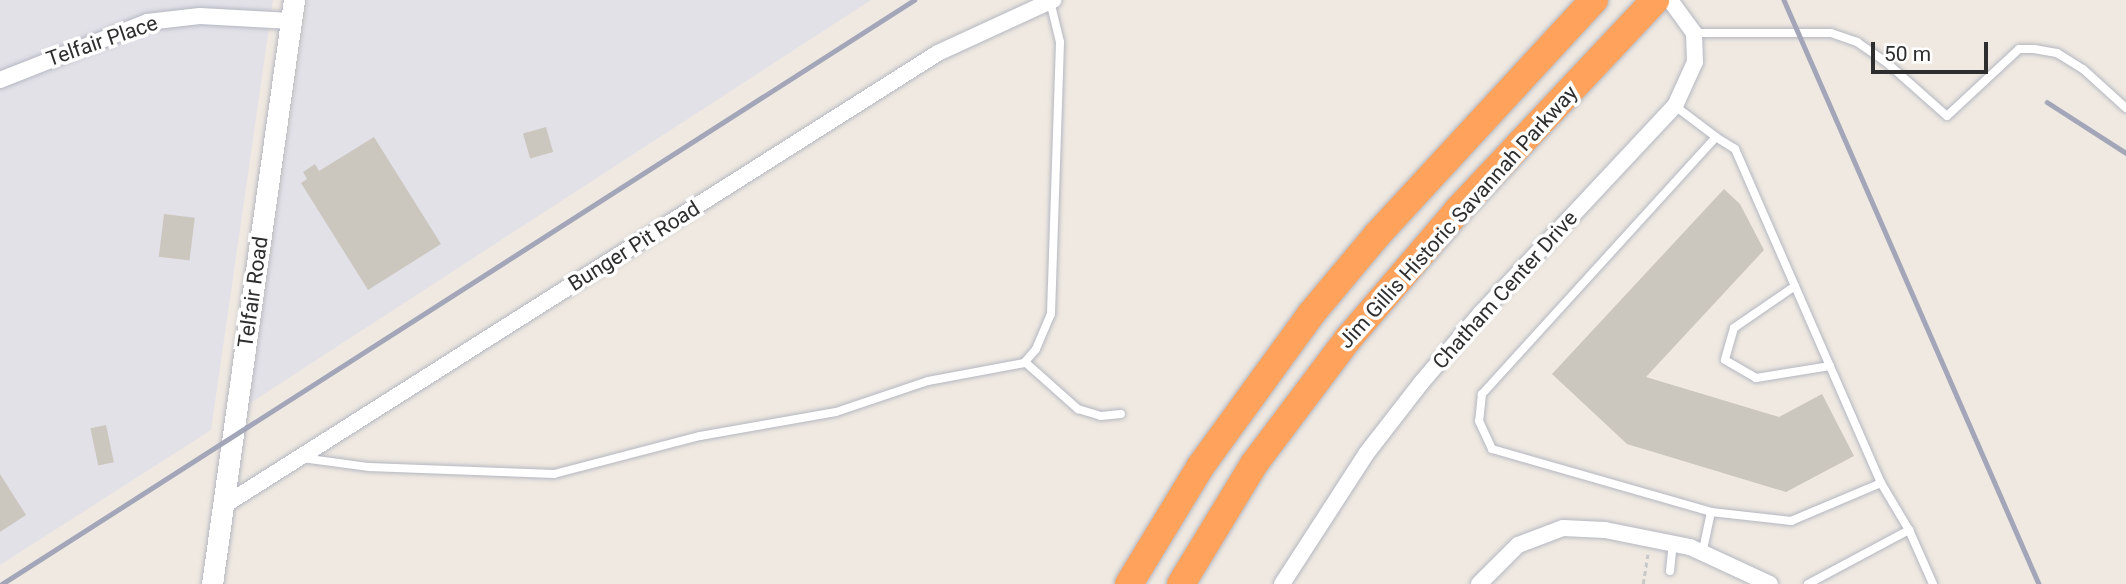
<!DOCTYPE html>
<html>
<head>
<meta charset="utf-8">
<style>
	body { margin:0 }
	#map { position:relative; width:2126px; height:584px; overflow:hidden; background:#efe9e1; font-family:Roboto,sans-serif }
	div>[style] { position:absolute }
	.industrial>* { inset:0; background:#e3e1e8 }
	.building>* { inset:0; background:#cbc7bf; transform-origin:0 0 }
	.path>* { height:2.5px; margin-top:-1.25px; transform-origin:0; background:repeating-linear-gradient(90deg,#c9c9c9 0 5px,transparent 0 8.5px) }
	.roads { filter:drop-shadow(0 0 2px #b4b7c1) drop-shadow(0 0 2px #b4b7c1) }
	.lane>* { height:8px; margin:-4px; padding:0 4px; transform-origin:4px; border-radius:4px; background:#fff }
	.street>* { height:16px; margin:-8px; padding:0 8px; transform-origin:8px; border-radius:8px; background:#fff }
	.secondary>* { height:21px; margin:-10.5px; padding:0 10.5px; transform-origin:10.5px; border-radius:10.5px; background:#fff }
	.highway>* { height:28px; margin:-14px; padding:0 14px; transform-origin:14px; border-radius:14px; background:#ffa35c }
	.rail>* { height:4.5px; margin:-2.25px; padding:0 2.25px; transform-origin:2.25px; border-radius:2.25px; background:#a3a6b8 }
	span { translate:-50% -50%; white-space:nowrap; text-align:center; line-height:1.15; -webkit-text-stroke:7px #fff; paint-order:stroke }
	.street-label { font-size:21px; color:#2e2e2e }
	.scale { position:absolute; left:1871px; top:42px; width:117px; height:32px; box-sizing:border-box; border:4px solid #2e2e2e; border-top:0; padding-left:9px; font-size:21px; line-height:24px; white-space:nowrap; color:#2e2e2e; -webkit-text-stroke:5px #fff; paint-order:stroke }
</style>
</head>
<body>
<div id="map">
	<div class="industrial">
		<i style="clip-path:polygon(0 0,273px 0,211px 430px,0 565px)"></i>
		<i style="clip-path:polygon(308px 0,871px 0,250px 403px)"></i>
	</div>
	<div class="building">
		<i style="left:546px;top:127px;width:26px;height:24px;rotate:74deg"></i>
		<i style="clip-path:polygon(374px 137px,441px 244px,368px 290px,301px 183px,307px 179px,303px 172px,315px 164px,319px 171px)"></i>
		<i style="clip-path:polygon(1724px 189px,1740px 204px,1764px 250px,1646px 377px,1779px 417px,1822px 394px,1854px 456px,1786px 492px,1627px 444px,1552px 374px)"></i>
		<i style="left:164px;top:214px;width:31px;height:43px;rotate:7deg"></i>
		<i style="left:106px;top:425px;width:38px;height:16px;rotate:78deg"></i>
		<i style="clip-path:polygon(0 474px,26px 515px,0 532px)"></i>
	</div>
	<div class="path">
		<i style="left:1643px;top:584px;width:30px;rotate:-81deg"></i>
	</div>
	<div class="roads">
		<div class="lane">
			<i style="left:1694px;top:33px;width:137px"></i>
			<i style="left:1831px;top:33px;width:28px;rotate:19deg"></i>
			<i style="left:1857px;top:42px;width:35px;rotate:35deg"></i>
			<i style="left:1886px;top:62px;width:81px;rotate:41.5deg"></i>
			<i style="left:1947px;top:116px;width:98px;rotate:-42.9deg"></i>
			<i style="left:2019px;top:49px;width:15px"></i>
			<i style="left:2034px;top:49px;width:23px;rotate:10deg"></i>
			<i style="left:2057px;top:53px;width:31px;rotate:32deg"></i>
			<i style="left:2083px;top:69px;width:58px;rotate:42.2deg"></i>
			<i style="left:1675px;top:106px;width:51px;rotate:37.1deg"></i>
			<i style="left:1716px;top:137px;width:348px;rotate:132.3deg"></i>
			<i style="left:1482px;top:394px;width:27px;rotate:96deg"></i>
			<i style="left:1479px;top:421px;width:31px;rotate:65deg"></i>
			<i style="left:1492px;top:449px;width:228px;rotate:16deg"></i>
			<i style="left:1711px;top:512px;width:40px;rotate:102deg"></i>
			<i style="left:1795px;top:286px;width:74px;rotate:145.5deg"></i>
			<i style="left:1734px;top:328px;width:33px;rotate:106deg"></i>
			<i style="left:1725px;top:360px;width:36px;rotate:30deg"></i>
			<i style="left:1756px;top:378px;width:75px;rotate:-9.2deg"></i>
			<i style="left:1025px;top:362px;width:71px;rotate:41.6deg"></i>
			<i style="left:1078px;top:409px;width:24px;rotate:17deg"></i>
			<i style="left:1101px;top:416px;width:20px;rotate:-6deg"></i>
			<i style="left:302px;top:458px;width:68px;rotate:7.7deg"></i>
			<i style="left:369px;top:467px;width:185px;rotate:2.2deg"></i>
			<i style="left:554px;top:474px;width:151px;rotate:-14.6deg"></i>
			<i style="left:700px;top:436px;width:138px;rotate:-10deg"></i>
			<i style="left:836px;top:412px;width:97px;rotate:-18.6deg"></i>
			<i style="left:928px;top:381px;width:98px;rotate:-10.6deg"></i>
			<i style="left:1024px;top:363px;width:18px;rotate:-49deg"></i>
			<i style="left:1036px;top:349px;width:38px;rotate:-67deg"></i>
			<i style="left:1051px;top:314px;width:272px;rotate:-88.1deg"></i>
			<i style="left:1060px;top:42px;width:42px;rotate:-103.7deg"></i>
			<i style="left:1881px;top:483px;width:55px;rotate:59.2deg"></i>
			<i style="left:1909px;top:530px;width:59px;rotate:66deg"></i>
			<i style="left:1711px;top:512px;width:81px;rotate:6.4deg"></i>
			<i style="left:1791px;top:521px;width:98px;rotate:-22.9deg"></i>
			<i style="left:1881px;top:483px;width:365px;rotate:-113.6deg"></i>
			<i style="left:1735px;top:149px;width:22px;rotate:-148deg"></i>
			<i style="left:1670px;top:571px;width:27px;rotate:-84deg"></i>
			<i style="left:1808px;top:584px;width:115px;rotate:-28.1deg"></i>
		</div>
		<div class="street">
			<i style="left:0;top:80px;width:158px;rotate:-21.5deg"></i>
			<i style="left:147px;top:22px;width:53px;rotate:-6.5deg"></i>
			<i style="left:200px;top:16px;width:91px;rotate:3.1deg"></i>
			<i style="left:223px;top:506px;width:846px;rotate:-32.36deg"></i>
			<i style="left:938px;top:53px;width:127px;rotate:-24.7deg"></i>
			<i style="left:1282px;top:584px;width:155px;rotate:-57.1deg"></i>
			<i style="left:1366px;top:454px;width:90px;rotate:-52.2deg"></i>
			<i style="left:1421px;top:383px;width:92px;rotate:-49.4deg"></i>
			<i style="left:1481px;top:313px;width:284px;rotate:-46.9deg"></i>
			<i style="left:1675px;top:106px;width:48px;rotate:-65.6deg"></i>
			<i style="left:1695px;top:62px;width:29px;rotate:-92deg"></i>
			<i style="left:1694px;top:33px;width:41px;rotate:-126deg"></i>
			<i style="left:1479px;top:584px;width:55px;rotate:-45deg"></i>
			<i style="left:1518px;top:545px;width:48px;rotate:-20.7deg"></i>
			<i style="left:1563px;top:528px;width:42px;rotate:2.7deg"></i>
			<i style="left:1605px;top:530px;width:87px;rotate:11.3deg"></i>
			<i style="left:1690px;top:547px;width:88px;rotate:24.8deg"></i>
		</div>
		<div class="secondary">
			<i style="left:212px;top:584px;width:590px;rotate:-82.01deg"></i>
		</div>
		<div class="highway">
			<i style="left:1129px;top:584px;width:137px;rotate:-58.7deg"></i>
			<i style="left:1200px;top:467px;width:189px;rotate:-54deg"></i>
			<i style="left:1311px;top:314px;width:103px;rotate:-50.1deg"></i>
			<i style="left:1377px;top:235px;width:320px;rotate:-47.3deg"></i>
			<i style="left:1181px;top:584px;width:140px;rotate:-58.7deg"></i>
			<i style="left:1254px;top:464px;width:156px;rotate:-53.1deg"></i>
			<i style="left:1348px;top:339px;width:170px;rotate:-49.5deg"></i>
			<i style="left:1458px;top:210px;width:288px;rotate:-46.8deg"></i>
		</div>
	</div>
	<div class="rail">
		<i style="left:1784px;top:0;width:637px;rotate:66.41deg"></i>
		<i style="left:2047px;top:102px;width:94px;rotate:32.8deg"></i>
		<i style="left:2px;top:584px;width:1083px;rotate:-32.63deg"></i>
	</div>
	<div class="street-label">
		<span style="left:102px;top:41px;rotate:-19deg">Telfair Place</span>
		<span style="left:1458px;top:217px;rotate:-48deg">Jim Gillis Historic Savannah Parkway</span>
		<span style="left:634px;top:246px;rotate:-32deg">Bunger Pit Road</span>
		<span style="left:1505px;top:290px;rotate:-48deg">Chatham Center Drive</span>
		<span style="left:253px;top:292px;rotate:-82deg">Telfair Road</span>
	</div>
	<div class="scale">50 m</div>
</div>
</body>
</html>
